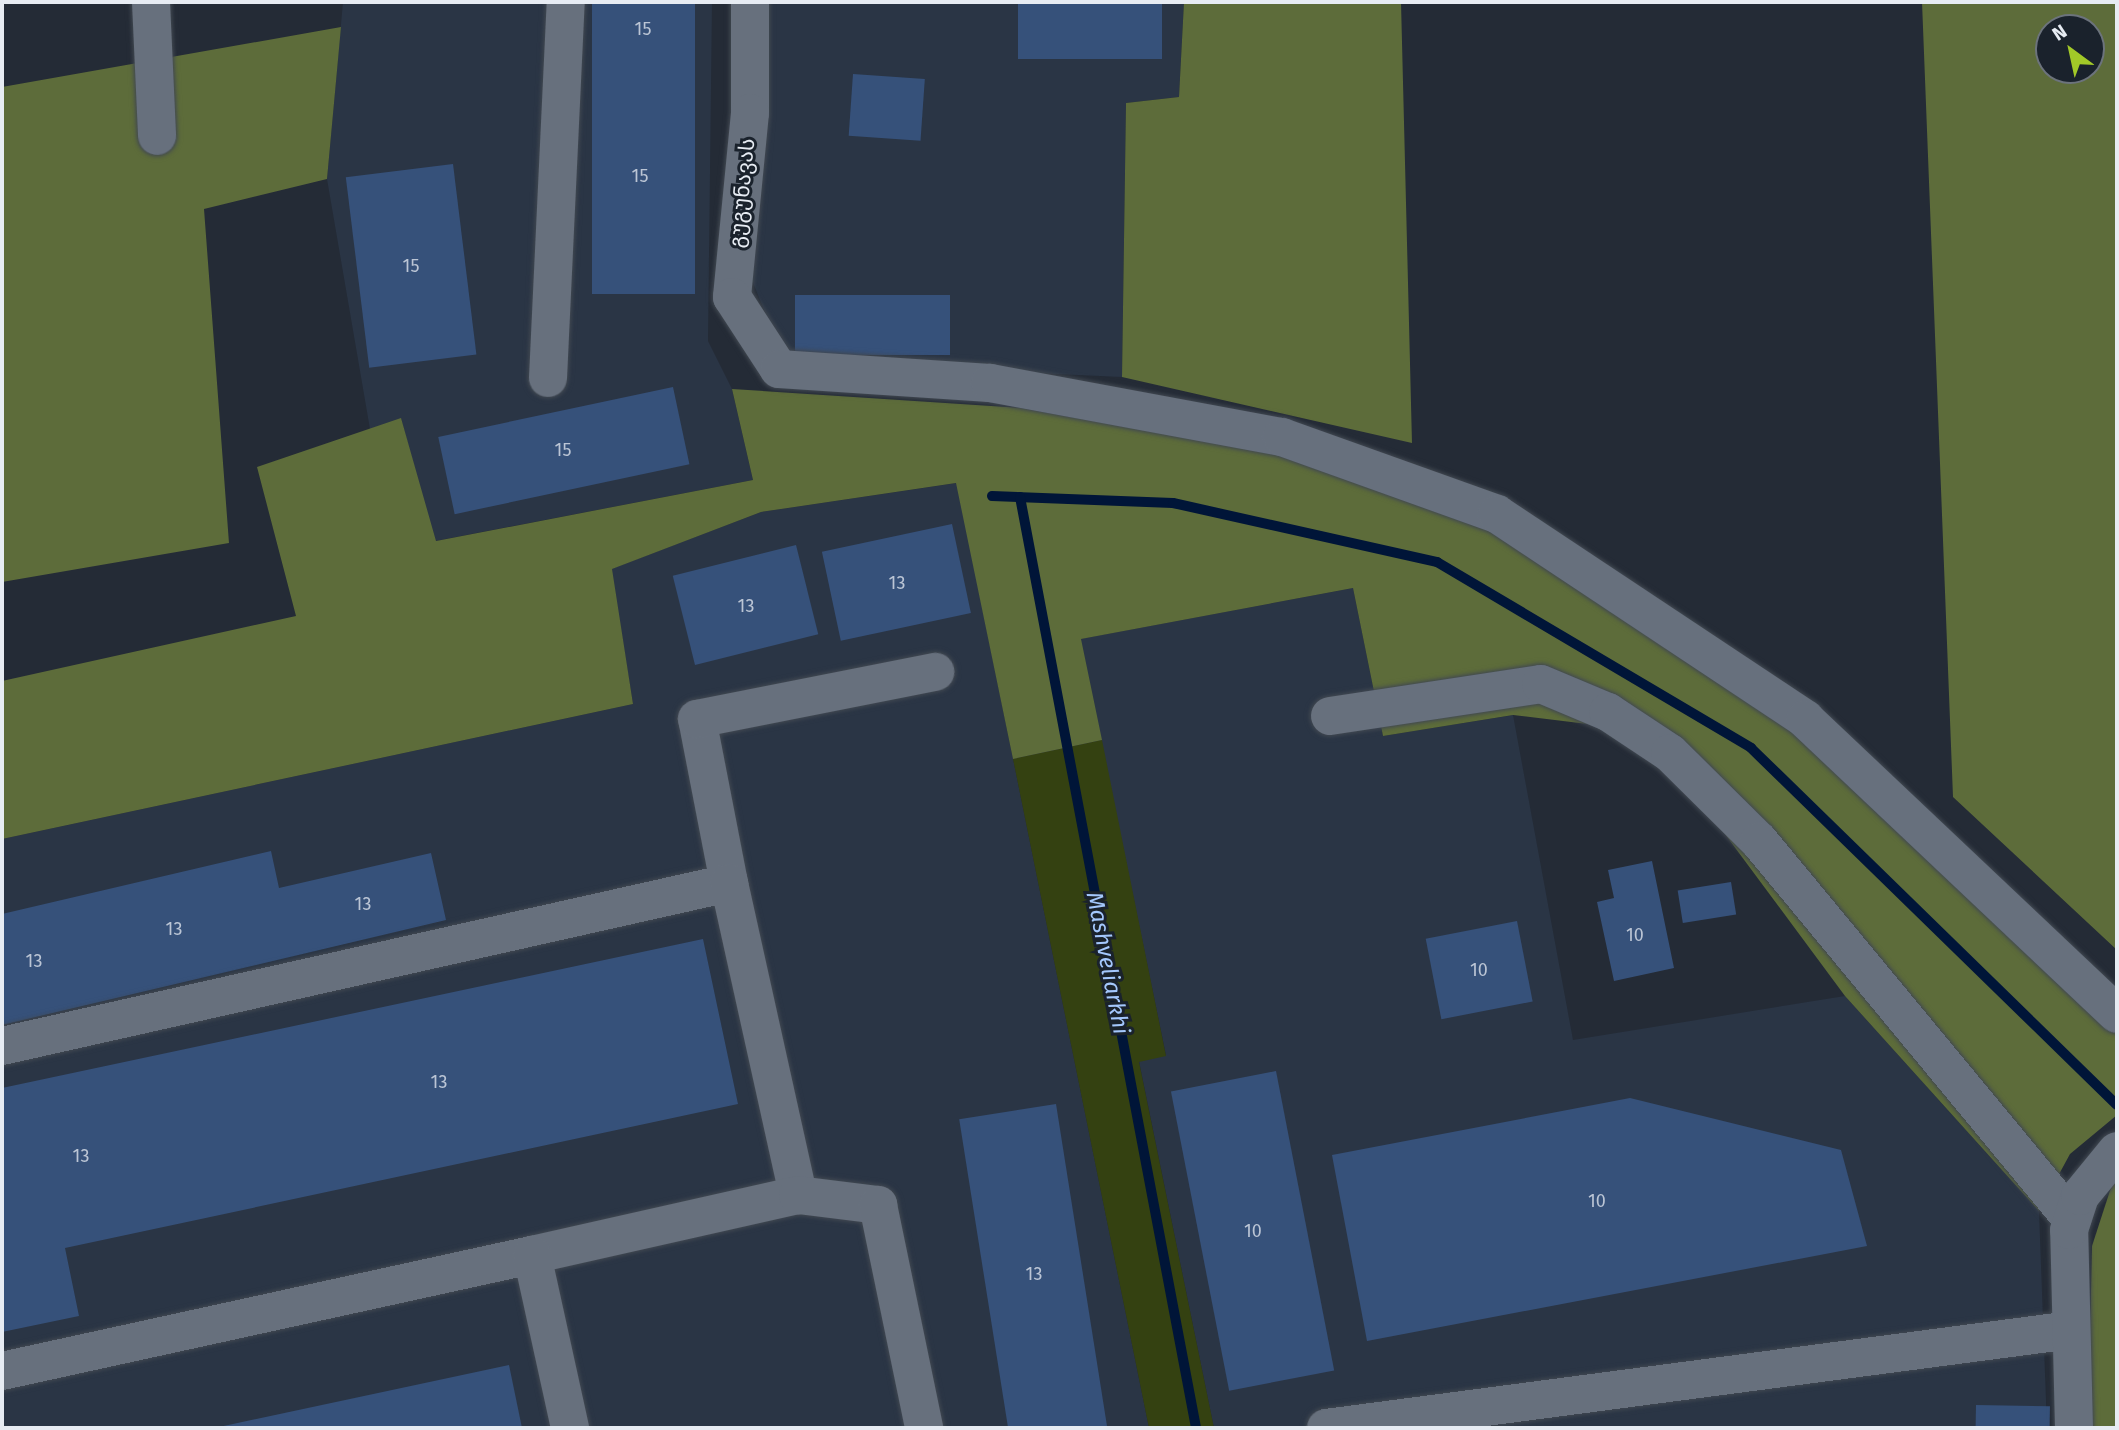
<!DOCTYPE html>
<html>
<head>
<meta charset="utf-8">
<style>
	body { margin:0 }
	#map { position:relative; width:2119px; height:1430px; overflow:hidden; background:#242b36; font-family:"Fira Sans","Noto Sans Georgian",sans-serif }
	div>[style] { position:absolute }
	.built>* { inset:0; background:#2a3545 }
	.green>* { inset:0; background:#344111 }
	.forest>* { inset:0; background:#5d6c3a }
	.stream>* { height:10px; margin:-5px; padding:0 5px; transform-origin:5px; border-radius:5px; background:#001538 }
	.building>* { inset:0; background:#36517a; transform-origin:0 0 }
	.roads { filter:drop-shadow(0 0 2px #414851) drop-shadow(0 0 2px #414851) }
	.minor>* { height:38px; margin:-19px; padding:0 19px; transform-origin:19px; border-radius:19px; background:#67707d }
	span { translate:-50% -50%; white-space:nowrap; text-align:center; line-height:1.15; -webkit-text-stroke:6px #1a222c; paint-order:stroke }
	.number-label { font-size:18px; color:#bbc5d5 }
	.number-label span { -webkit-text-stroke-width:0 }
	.street-label { font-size:21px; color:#e7ecf3 }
	.water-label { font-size:23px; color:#a4c8fd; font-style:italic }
	.frame { position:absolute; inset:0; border:4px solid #e7ecf3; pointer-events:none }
	.north { position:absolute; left:2035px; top:14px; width:70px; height:70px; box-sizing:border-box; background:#1a222c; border:2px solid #6c737c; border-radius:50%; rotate:327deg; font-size:19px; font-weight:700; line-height:28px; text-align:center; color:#e7ecf3 }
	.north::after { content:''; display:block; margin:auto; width:24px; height:32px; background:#a2c928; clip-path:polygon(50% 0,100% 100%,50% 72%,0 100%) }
</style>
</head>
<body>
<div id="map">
	<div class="built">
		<i style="clip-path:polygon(343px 2px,712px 2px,708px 341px,732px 389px,753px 480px,435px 541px,401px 419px,370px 429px,327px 179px)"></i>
		<i style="clip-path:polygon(769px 2px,1184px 2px,1179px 97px,1126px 103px,1122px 377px,793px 362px,772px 330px,752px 280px)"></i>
		<i style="clip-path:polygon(957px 483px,1149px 1428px,2px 1428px,2px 839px,633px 704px,611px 569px,761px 512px)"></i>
		<i style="clip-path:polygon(1353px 588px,1383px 736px,1513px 715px,1573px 1040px,1845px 996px,2039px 1211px,2047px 1428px,1214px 1428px,1139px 1061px,1166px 1055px,1080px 639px)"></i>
	</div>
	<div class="green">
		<i style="clip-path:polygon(1102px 740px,1166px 1056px,1139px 1062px,1214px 1428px,1149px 1428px,1013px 759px)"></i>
	</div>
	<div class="forest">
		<i style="clip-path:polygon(1184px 2px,1401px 2px,1412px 443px,1122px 377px,1126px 103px,1179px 97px)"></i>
		<i style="clip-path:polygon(evenodd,1922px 2px,2117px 2px,2117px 950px,1953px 797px,1922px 2px,2049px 28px,2091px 28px,2091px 70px,2049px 70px,2049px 28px)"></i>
		<i style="clip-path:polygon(341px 27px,327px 179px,204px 209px,229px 543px,2px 582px,2px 87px)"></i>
		<i style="clip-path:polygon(732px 389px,1020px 408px,1271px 453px,1490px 530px,1796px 733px,2117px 1029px,2117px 1115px,2070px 1154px,2039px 1211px,1845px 996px,1696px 795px,1604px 726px,1513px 715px,1383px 736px,1353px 588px,1081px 639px,1102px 740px,1013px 759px,956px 483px,761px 512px,612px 569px,633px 704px,2px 839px,2px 681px,296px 616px,257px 467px,401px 418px,436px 541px,753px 480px)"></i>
		<i style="clip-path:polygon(2117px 1169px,2117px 1428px,2088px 1428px,2092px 1246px)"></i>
	</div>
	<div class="stream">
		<i style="left:992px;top:496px;width:181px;rotate:2.2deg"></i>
		<i style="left:1173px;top:503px;width:271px;rotate:12.6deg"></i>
		<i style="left:1437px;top:562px;width:365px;rotate:30.6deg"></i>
		<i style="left:1751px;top:748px;width:511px;rotate:44.29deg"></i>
		<i style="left:1020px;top:497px;width:947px;rotate:79.29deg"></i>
	</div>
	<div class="building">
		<i style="left:592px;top:2px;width:103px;height:292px"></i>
		<i style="left:1018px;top:2px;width:144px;height:57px"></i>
		<i style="left:853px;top:74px;width:72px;height:62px;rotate:4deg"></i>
		<i style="left:453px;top:164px;width:192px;height:108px;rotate:83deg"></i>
		<i style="left:795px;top:295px;width:155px;height:60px"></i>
		<i style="left:673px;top:387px;width:79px;height:240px;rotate:78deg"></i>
		<i style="left:952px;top:524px;width:91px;height:133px;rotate:78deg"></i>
		<i style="left:796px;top:545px;width:92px;height:127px;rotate:76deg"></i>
		<i style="clip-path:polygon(271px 851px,279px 888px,431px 853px,446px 920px,2px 1025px,2px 914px)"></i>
		<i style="clip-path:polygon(1652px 861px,1674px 968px,1614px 981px,1597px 902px,1614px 898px,1608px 870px)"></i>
		<i style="left:1731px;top:882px;width:33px;height:54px;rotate:81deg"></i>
		<i style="left:1517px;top:921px;width:82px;height:93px;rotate:79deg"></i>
		<i style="clip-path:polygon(703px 939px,738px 1104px,65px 1248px,79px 1316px,2px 1332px,2px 1088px)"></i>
		<i style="left:1276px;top:1071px;width:305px;height:107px;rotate:79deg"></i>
		<i style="clip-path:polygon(1630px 1098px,1841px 1150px,1867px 1246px,1367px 1341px,1332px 1155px)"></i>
		<i style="left:1056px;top:1104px;width:328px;height:98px;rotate:81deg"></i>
		<i style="clip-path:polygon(509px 1365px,522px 1428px,219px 1428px,219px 1427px)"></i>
		<i style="left:1976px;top:1405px;width:74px;height:23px;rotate:1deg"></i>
	</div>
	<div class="roads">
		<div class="minor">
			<i style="left:151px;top:2px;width:134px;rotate:87.4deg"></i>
			<i style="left:750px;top:2px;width:111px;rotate:90deg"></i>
			<i style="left:750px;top:113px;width:185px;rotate:95.6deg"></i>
			<i style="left:732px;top:297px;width:86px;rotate:56.9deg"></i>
			<i style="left:779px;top:369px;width:211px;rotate:3.8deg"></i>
			<i style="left:990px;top:383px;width:297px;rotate:10.5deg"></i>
			<i style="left:1282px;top:437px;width:228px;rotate:19.7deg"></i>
			<i style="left:1497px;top:514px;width:370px;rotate:33.6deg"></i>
			<i style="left:1805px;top:719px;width:429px;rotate:43.4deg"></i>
			<i style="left:548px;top:378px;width:376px;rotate:-87.3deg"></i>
			<i style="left:1330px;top:716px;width:213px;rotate:-8.6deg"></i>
			<i style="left:1541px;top:684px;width:73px;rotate:22.7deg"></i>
			<i style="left:1608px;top:712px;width:74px;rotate:33.5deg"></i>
			<i style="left:1670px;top:753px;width:125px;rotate:44.7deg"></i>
			<i style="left:1759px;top:841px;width:491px;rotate:50.4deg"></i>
			<i style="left:729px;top:883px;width:167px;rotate:-101deg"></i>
			<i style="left:697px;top:719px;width:243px;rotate:-11.2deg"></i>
			<i style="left:2px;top:1046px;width:745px;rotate:-12.64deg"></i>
			<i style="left:729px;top:883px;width:320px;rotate:77.5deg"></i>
			<i style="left:798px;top:1195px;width:273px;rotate:167.3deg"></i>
			<i style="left:798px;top:1195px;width:81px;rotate:7.1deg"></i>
			<i style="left:878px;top:1205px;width:228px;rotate:78.3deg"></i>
			<i style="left:2px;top:1371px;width:543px;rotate:-12.35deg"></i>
			<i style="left:532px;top:1255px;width:177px;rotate:77.6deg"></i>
			<i style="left:1326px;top:1428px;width:751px;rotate:-7.49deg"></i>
			<i style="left:2074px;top:1428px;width:198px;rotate:-91.4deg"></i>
			<i style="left:2069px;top:1230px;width:36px;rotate:-72deg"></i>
			<i style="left:2080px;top:1196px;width:58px;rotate:-50.6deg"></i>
		</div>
	</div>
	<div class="number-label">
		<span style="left:643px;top:29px">15</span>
		<span style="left:640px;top:176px">15</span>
		<span style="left:411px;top:266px">15</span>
		<span style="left:563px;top:450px">15</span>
		<span style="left:897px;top:583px">13</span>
		<span style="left:746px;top:606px">13</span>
		<span style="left:363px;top:904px">13</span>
		<span style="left:174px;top:929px">13</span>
		<span style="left:1635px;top:935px">10</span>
		<span style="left:34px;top:961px">13</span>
		<span style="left:1479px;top:970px">10</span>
		<span style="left:439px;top:1082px">13</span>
		<span style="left:81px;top:1156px">13</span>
		<span style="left:1597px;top:1201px">10</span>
		<span style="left:1253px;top:1231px">10</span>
		<span style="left:1034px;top:1274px">13</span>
	</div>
	<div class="street-label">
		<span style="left:742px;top:193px;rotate:-84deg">გუგუნავას</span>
	</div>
	<div class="water-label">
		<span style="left:1108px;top:963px;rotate:79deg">Mashveliarkhi</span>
	</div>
	<div class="frame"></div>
	<div class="north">N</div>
</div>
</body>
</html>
